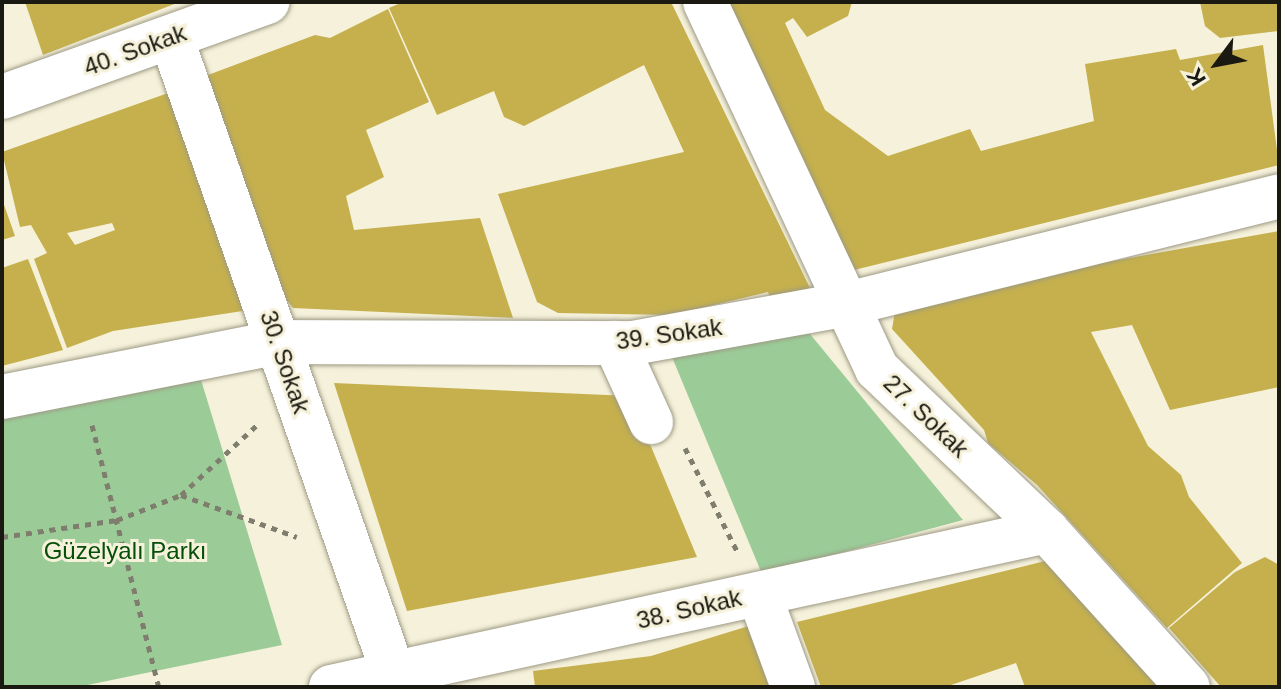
<!DOCTYPE html>
<html>
<head>
<meta charset="utf-8">
<style>
	body { margin:0 }
	#map { position:relative; width:1281px; height:689px; overflow:hidden; background:#f5f1da; font-family:Helvetica,sans-serif }
	div>[style] { position:absolute }
	.green>* { inset:0; background:#9bcc98 }
	.building>* { inset:0; background:#c5b04d }
	.path>* { height:5px; margin-top:-2.5px; transform-origin:0; background:repeating-linear-gradient(90deg,#7f7d6e 0 6px,transparent 0 12px) }
	.roads { filter:drop-shadow(0 0 2px #9d9984) drop-shadow(0 0 2px #9d9984) }
	.minor>* { height:44px; margin:-22px; padding:0 22px; transform-origin:22px; border-radius:22px; background:#fff }
	span { translate:-50% -50%; white-space:nowrap; text-align:center; line-height:1.15; -webkit-text-stroke:6px #f5f1da; paint-order:stroke }
	.street-label { font-size:24px; color:#1b1a12 }
	.park-label { font-size:24px; color:#055009 }
	.frame { position:absolute; inset:0; border:4px solid #1b1a12; pointer-events:none }
	.north { position:absolute; left:1177px; top:24px; width:80px; height:80px; -webkit-text-stroke:6px #f5f1da; paint-order:stroke; rotate:238deg; font-size:22px; font-weight:700; line-height:32px; text-align:center; color:#1b1a12 }
	.north::after { content:''; display:block; margin:auto; width:28px; height:36px; background:#1b1a12; clip-path:polygon(50% 0,100% 100%,50% 72%,0 100%) }
</style>
</head>
<body>
<div id="map">
	<div class="green">
		<i style="clip-path:polygon(810px 334px,963px 520px,762px 574px,667px 345px)"></i>
		<i style="clip-path:polygon(198px 370px,282px 645px,78px 687px,2px 687px,2px 408px)"></i>
	</div>
	<div class="building">
		<i style="clip-path:polygon(25px 2px,177px 2px,177px 3px,43px 55px)"></i>
		<i style="clip-path:polygon(403px 2px,671px 2px,810px 288px,772px 303px,768px 292px,672px 315px,558px 313px,537px 302px,498px 194px,684px 152px,644px 65px,524px 126px,504px 117px,494px 91px,437px 115px,389px 8px)"></i>
		<i style="clip-path:polygon(714px 2px,852px 2px,848px 16px,807px 37px,793px 18px,785px 23px,825px 110px,888px 156px,970px 129px,981px 151px,1094px 121px,1085px 64px,1176px 49px,1180px 60px,1263px 45px,1279px 165px,838px 274px)"></i>
		<i style="clip-path:polygon(1200px 2px,1279px 2px,1279px 31px,1220px 38px,1205px 26px)"></i>
		<i style="clip-path:polygon(388px 9px,429px 102px,366px 130px,384px 177px,346px 196px,354px 230px,480px 218px,513px 318px,293px 308px,272px 281px,200px 78px,315px 35px,330px 38px)"></i>
		<i style="clip-path:polygon(evenodd,171px 92px,249px 310px,113px 331px,67px 348px,34px 259px,47px 253px,31px 225px,20px 227px,2px 152px,171px 92px,112px 223px,115px 230px,75px 245px,67px 233px,112px 223px)"></i>
		<i style="clip-path:polygon(2px 199px,15px 236px,2px 240px)"></i>
		<i style="clip-path:polygon(1279px 231px,1279px 387px,1170px 410px,1132px 325px,1091px 332px,1148px 446px,1181px 475px,1189px 497px,1242px 563px,1167px 628px,1037px 485px,988px 443px,984px 430px,892px 329px,897px 300px)"></i>
		<i style="clip-path:polygon(28px 259px,63px 350px,2px 366px,2px 268px)"></i>
		<i style="clip-path:polygon(334px 383px,630px 396px,697px 557px,407px 611px)"></i>
		<i style="clip-path:polygon(1265px 557px,1279px 565px,1279px 687px,1221px 687px,1169px 628px,1235px 572px)"></i>
		<i style="clip-path:polygon(1045px 561px,1159px 687px,1025px 687px,1016px 663px,945px 687px,821px 687px,797px 622px)"></i>
		<i style="clip-path:polygon(752px 625px,773px 687px,535px 687px,533px 671px,651px 656px)"></i>
	</div>
	<div class="path">
		<i style="left:92px;top:425px;width:270px;rotate:75.7deg"></i>
		<i style="left:685px;top:448px;width:118px;rotate:63.2deg"></i>
		<i style="left:181px;top:495px;width:123px;rotate:19.9deg"></i>
		<i style="left:2px;top:537px;width:116px;rotate:-8.4deg"></i>
		<i style="left:117px;top:520px;width:69px;rotate:-21.3deg"></i>
		<i style="left:181px;top:495px;width:106px;rotate:-42.7deg"></i>
	</div>
	<div class="roads">
		<div class="minor">
			<i style="left:705px;top:2px;width:405px;rotate:64.9deg"></i>
			<i style="left:877px;top:369px;width:235px;rotate:43.6deg"></i>
			<i style="left:1047px;top:531px;width:210px;rotate:47.9deg"></i>
			<i style="left:171px;top:37px;width:688px;rotate:70.75deg"></i>
			<i style="left:2px;top:97px;width:282px;rotate:-19.7deg"></i>
			<i style="left:615px;top:343px;width:87px;rotate:65.5deg"></i>
			<i style="left:2px;top:397px;width:282px;rotate:-11.2deg"></i>
			<i style="left:279px;top:342px;width:354px;rotate:0.2deg"></i>
			<i style="left:633px;top:343px;width:213px;rotate:-10.3deg"></i>
			<i style="left:843px;top:305px;width:449px;rotate:-14deg"></i>
			<i style="left:759px;top:594px;width:99px;rotate:69.9deg"></i>
			<i style="left:331px;top:687px;width:733px;rotate:-12.29deg"></i>
		</div>
	</div>
	<div class="street-label">
		<span style="left:135px;top:50px;rotate:-20deg">40. Sokak</span>
		<span style="left:669px;top:334px;rotate:-8deg">39. Sokak</span>
		<span style="left:285px;top:362px;rotate:71deg">30. Sokak</span>
		<span style="left:926px;top:416px;rotate:44deg">27. Sokak</span>
		<span style="left:689px;top:609px;rotate:-13deg">38. Sokak</span>
	</div>
	<div class="park-label">
		<span style="left:125px;top:551px">Güzelyalı Parkı</span>
	</div>
	<div class="frame"></div>
	<div class="north">K</div>
</div>
</body>
</html>
